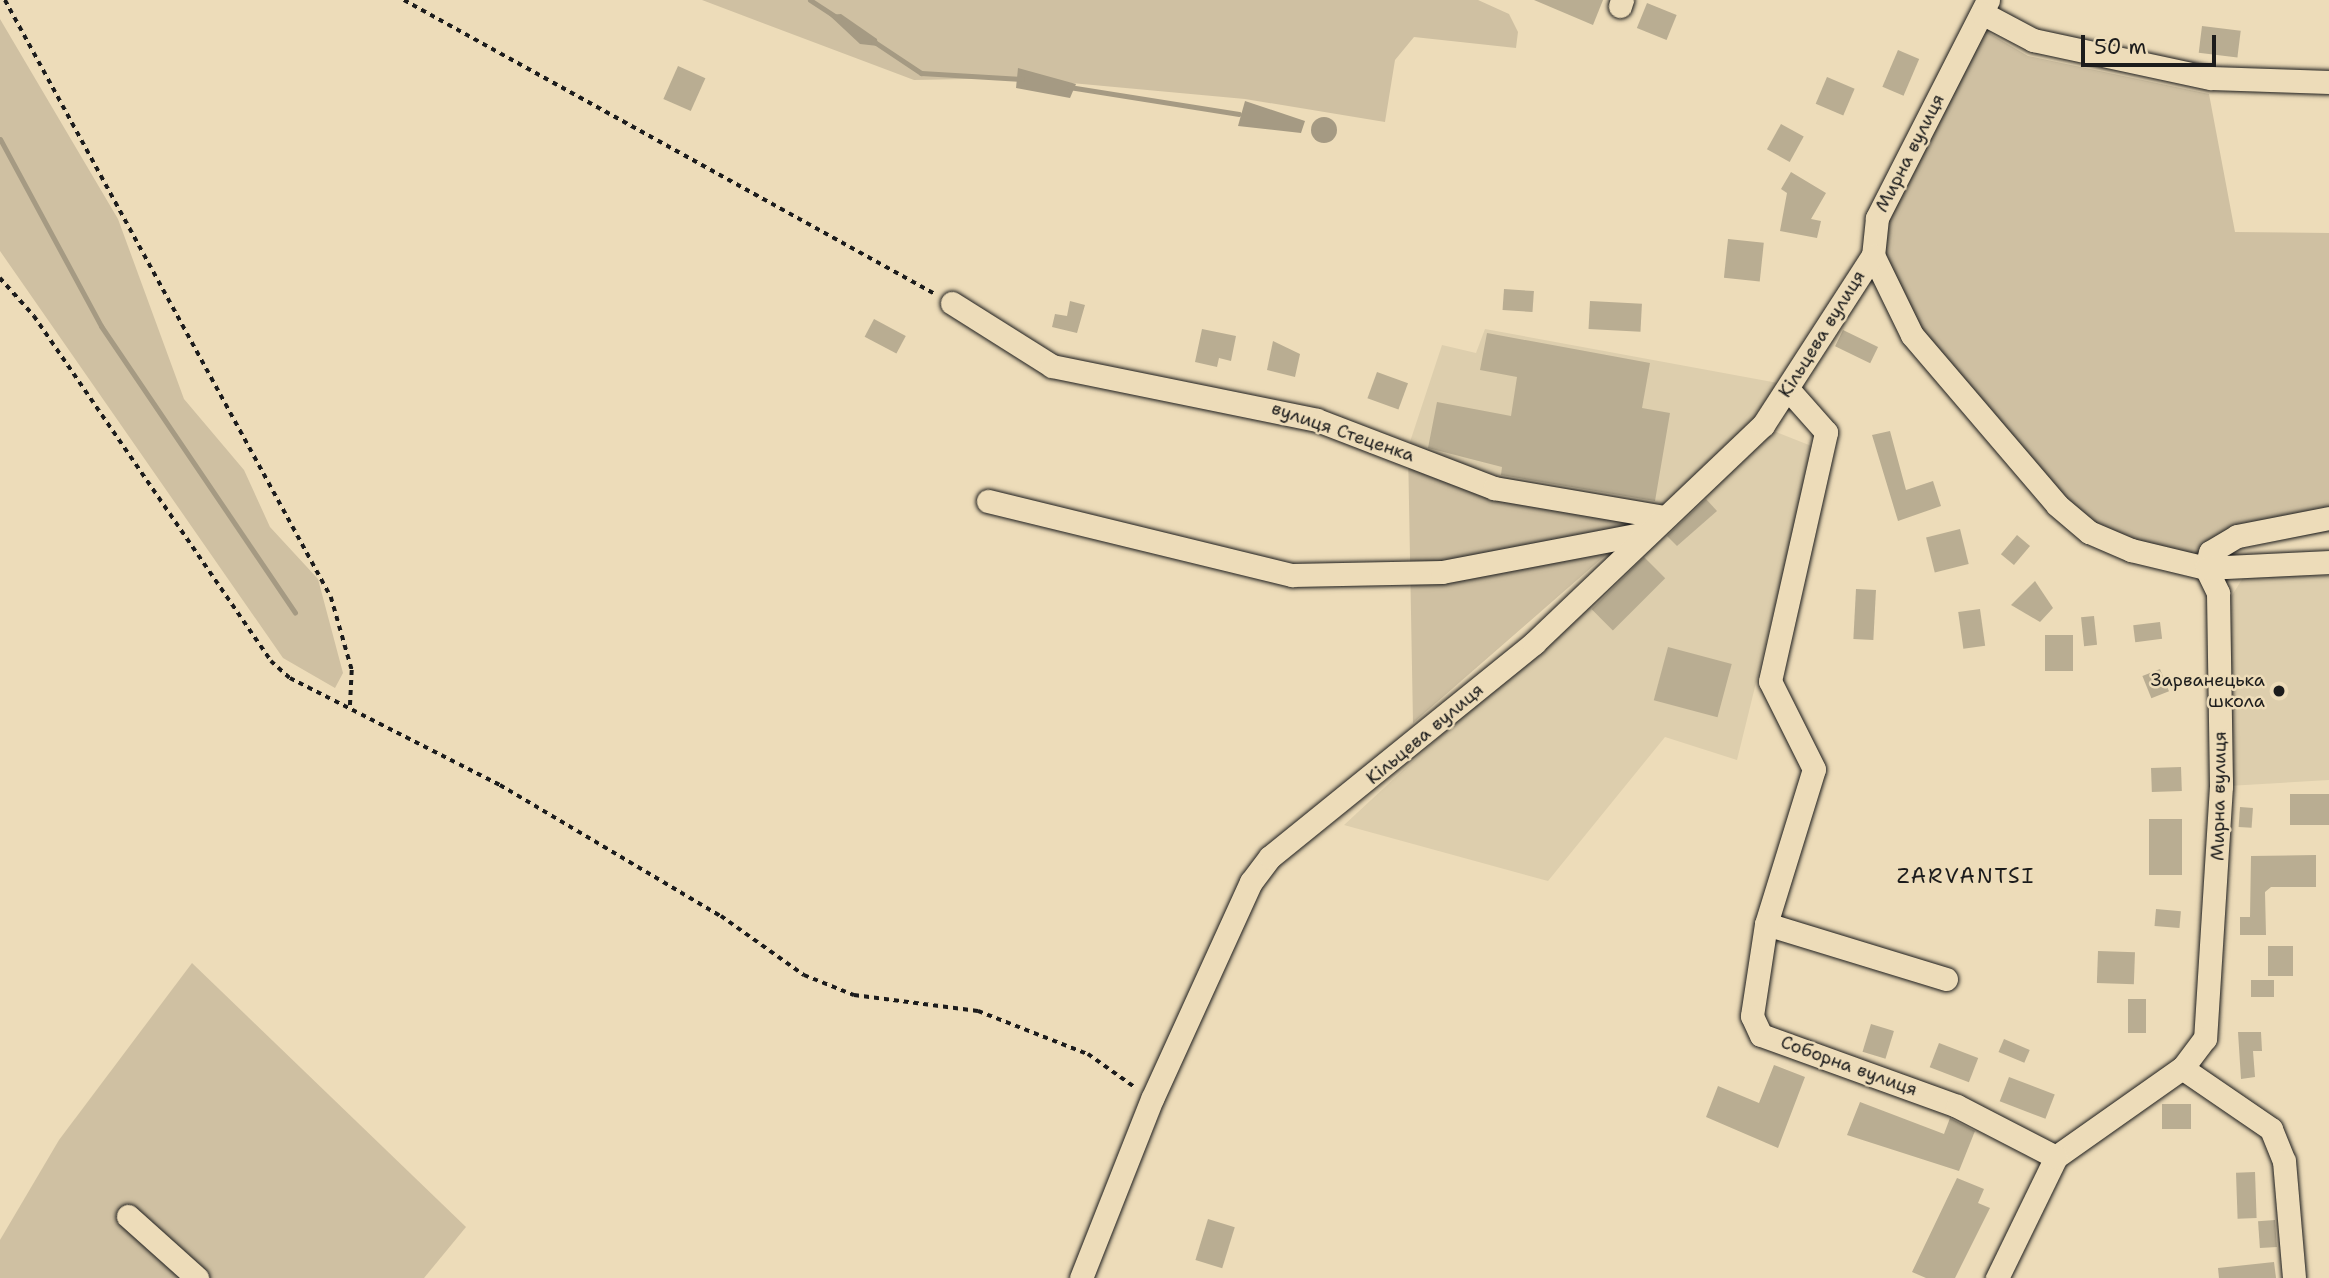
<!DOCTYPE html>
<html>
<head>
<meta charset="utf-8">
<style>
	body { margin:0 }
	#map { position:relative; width:2329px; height:1278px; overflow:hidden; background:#eddcb9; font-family:"Shantell Sans",sans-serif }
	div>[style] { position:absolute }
	.built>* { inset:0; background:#ddcead }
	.green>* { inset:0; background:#cfc0a2 }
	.water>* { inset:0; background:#a59a83 }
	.round { border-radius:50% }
	.stream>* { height:5px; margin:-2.5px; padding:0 2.5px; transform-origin:2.5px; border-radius:2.5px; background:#a59a83 }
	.building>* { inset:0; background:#b9ad92; transform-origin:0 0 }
	.path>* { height:3.5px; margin-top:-1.75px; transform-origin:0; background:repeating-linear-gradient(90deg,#1c1c1c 0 5px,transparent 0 10px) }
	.roads { filter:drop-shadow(0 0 2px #1c1c1c) drop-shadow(0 0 2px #1c1c1c) }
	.minor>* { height:23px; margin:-11.5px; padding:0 11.5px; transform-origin:11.5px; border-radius:11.5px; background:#eddcb9 }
	.dots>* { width:19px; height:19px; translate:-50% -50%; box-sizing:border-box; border:4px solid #eddcb9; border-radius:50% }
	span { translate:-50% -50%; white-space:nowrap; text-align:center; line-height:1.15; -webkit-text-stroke:5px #eddcb9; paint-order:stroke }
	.street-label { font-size:18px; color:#1c1c1c }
	.poi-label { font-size:18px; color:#1c1c1c }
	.right { translate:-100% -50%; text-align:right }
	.quarter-label { font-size:21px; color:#1c1c1c; letter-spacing:2px }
	.scale { position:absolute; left:2081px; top:35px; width:135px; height:32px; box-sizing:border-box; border:4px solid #1c1c1c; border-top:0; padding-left:9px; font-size:21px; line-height:24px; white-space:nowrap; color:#1c1c1c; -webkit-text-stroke:5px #eddcb9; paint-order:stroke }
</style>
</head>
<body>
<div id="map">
	<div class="built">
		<i style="clip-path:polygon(1485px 329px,1778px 383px,1754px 419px,1655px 512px,1495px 484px,1408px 448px,1442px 345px,1476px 353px)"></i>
		<i style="clip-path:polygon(1771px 430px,1814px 447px,1737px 760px,1665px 737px,1548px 881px,1344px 825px)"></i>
		<i style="clip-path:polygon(2244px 576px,2329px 576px,2329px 780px,2228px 786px,2228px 602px)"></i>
	</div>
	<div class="green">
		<i style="clip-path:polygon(702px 0,1478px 0,1509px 14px,1518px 32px,1516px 48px,1414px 37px,1395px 60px,1385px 122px,1245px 99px,1017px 78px,914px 80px)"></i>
		<i style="clip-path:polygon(0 19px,118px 219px,184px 399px,244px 470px,270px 527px,318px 579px,343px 673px,335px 688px,283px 658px,0 251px)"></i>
		<i style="clip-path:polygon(1982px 29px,2028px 56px,2209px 94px,2235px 232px,2329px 233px,2329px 532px,2187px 555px,2133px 543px,2093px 523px,2063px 499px,1917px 329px,1886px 271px,1885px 219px)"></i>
		<i style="clip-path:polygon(1408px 448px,1495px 484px,1655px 512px,1413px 723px)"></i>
		<i style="clip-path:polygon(192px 963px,466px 1227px,424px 1278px,0 1278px,0 1240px,59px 1140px)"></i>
	</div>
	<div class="water">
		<i style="clip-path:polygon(841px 14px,877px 39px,878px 46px,860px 44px,829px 15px)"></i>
		<i style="clip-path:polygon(1018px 68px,1076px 84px,1070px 98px,1016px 88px)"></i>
		<i style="clip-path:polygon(1245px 101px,1305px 121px,1301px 133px,1238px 126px)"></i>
		<i class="round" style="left:1311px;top:117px;width:26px;height:26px"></i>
	</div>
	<div class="stream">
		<i style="left:810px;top:0;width:35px;rotate:33deg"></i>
		<i style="left:873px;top:41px;width:58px;rotate:33.7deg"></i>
		<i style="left:921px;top:73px;width:101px;rotate:3.4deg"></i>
		<i style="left:1069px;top:87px;width:172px;rotate:9deg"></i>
		<i style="left:0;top:139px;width:213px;rotate:61.6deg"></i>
		<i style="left:101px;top:326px;width:346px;rotate:55.9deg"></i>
	</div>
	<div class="building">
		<i style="clip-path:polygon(1534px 0,1603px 0,1593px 25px)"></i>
		<i style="left:1647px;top:3px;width:32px;height:27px;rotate:22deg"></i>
		<i style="left:2202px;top:26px;width:39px;height:27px;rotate:7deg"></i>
		<i style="left:1898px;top:50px;width:23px;height:40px;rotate:23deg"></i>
		<i style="left:678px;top:66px;width:30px;height:36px;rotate:24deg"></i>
		<i style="left:1827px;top:77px;width:30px;height:29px;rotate:23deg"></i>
		<i style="left:1781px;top:124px;width:26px;height:29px;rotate:29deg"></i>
		<i style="clip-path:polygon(1791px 172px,1826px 193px,1811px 219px,1821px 221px,1817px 238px,1780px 231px,1787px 193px,1781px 189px)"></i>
		<i style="left:1728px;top:239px;width:36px;height:39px;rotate:6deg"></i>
		<i style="left:1504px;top:289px;width:30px;height:21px;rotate:4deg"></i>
		<i style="clip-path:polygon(1070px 301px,1085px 305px,1077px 333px,1052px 327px,1055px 314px,1067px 316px)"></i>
		<i style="left:1590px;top:301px;width:52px;height:28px;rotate:3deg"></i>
		<i style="left:874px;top:319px;width:36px;height:20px;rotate:28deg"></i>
		<i style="clip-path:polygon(1202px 329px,1236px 336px,1231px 361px,1219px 358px,1217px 367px,1195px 362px)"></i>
		<i style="left:1843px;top:330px;width:39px;height:18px;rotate:26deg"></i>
		<i style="clip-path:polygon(1487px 333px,1650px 363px,1642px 408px,1670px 413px,1655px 501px,1501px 475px,1502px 467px,1428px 448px,1437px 402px,1511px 416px,1517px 377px,1480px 370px)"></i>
		<i style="clip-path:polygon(1273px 341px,1300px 354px,1295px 377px,1267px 370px)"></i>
		<i style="left:1377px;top:372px;width:33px;height:28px;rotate:20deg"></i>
		<i style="clip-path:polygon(1890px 431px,1906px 490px,1933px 481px,1941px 506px,1898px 521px,1872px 435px)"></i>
		<i style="clip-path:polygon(1706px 499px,1717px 511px,1677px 546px,1667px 536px)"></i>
		<i style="left:1960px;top:529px;width:36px;height:35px;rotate:76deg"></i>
		<i style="left:2017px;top:535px;width:17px;height:25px;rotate:40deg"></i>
		<i style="left:1644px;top:557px;width:30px;height:74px;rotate:45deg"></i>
		<i style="clip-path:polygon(2035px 581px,2053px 608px,2040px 622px,2011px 605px)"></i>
		<i style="left:1856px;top:589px;width:20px;height:50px;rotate:3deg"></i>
		<i style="left:1980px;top:609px;width:37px;height:22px;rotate:82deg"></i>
		<i style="left:2094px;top:616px;width:29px;height:13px;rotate:84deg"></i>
		<i style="left:2160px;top:622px;width:17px;height:27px;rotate:83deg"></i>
		<i style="left:2045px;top:635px;width:28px;height:36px"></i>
		<i style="left:1668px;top:647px;width:66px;height:55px;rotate:15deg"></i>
		<i style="left:2160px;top:669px;width:24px;height:19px;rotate:68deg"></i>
		<i style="left:2181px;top:767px;width:24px;height:30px;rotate:88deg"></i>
		<i style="left:2329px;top:794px;width:31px;height:39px;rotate:90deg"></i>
		<i style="left:2240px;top:807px;width:13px;height:20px;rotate:4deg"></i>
		<i style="left:2149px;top:819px;width:33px;height:56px"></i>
		<i style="clip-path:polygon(2316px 855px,2316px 887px,2271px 887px,2265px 892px,2266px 935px,2240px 935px,2240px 917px,2250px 917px,2251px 856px)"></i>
		<i style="left:2156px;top:909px;width:25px;height:17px;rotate:5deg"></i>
		<i style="left:2268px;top:946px;width:25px;height:30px"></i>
		<i style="left:2098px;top:951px;width:37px;height:32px;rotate:2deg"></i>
		<i style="left:2251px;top:980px;width:23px;height:17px"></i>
		<i style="left:2128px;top:999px;width:18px;height:34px"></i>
		<i style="left:1871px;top:1024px;width:24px;height:29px;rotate:17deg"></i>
		<i style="clip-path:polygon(2238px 1032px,2261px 1032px,2262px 1051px,2253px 1051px,2255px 1077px,2241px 1079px)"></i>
		<i style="left:2004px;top:1039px;width:28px;height:14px;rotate:23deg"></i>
		<i style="left:1939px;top:1043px;width:42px;height:26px;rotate:21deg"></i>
		<i style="clip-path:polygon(1774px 1065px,1805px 1077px,1778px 1148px,1706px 1117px,1718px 1086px,1759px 1103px)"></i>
		<i style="left:2009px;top:1077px;width:49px;height:26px;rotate:21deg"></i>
		<i style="clip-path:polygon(1860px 1102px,1944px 1134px,1950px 1118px,1975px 1131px,1959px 1171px,1847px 1135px)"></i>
		<i style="left:2191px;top:1104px;width:25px;height:29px;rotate:90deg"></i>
		<i style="left:2255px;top:1172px;width:46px;height:19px;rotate:88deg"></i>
		<i style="clip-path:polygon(1957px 1178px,1984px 1189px,1978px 1203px,1990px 1208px,1955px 1278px,1926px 1278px,1912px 1272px)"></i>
		<i style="left:1208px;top:1219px;width:28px;height:43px;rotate:17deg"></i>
		<i style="left:2275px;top:1220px;width:27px;height:17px;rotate:86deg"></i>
		<i style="clip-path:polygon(2274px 1262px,2276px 1278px,2219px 1278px,2218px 1268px)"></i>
	</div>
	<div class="path">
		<i style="left:5px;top:0;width:680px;rotate:61.36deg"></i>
		<i style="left:331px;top:597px;width:76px;rotate:74deg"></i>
		<i style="left:352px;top:670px;width:40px;rotate:92.9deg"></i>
		<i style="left:404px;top:0;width:607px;rotate:28.97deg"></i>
		<i style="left:0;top:278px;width:51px;rotate:48.2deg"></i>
		<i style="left:34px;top:316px;width:419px;rotate:55.5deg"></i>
		<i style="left:271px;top:661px;width:25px;rotate:42deg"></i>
		<i style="left:290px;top:678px;width:236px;rotate:27deg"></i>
		<i style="left:500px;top:785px;width:257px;rotate:30.7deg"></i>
		<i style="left:721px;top:916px;width:102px;rotate:35.4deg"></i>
		<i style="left:804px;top:975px;width:54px;rotate:21.8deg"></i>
		<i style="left:854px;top:995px;width:125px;rotate:7.4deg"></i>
		<i style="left:978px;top:1011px;width:118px;rotate:21.4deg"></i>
		<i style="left:1088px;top:1054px;width:59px;rotate:35.3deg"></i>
	</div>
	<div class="roads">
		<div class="minor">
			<i style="left:1988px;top:0;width:245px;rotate:117deg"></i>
			<i style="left:1877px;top:218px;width:37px;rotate:96deg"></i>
			<i style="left:1873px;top:255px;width:89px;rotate:64deg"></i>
			<i style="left:1912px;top:335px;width:223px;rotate:49.5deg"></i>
			<i style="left:2057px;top:505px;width:42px;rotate:40.2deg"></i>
			<i style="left:2089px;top:532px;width:46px;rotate:23.2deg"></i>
			<i style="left:2131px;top:550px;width:77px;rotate:13.5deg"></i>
			<i style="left:2206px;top:568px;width:28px;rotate:64deg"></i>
			<i style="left:2218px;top:593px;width:193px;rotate:89.1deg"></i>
			<i style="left:2221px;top:786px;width:253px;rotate:93.6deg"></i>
			<i style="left:2205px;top:1038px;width:38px;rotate:127deg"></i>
			<i style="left:2182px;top:1068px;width:154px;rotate:144.8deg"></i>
			<i style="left:2056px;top:1157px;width:135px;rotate:116deg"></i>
			<i style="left:1620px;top:6px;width:6px;rotate:-72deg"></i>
			<i style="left:1982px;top:13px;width:58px;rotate:27.9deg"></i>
			<i style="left:2033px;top:40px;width:182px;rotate:12.1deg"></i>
			<i style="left:2211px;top:78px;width:118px;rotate:1.9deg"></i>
			<i style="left:952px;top:303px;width:118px;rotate:32.2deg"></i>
			<i style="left:1052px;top:366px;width:270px;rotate:11.5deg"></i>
			<i style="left:1317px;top:420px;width:190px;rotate:21deg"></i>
			<i style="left:1494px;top:488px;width:172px;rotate:9.7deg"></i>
			<i style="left:988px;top:501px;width:313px;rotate:13.7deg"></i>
			<i style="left:1292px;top:575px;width:150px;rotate:-1.1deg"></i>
			<i style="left:1442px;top:572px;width:209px;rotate:-10.8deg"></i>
			<i style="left:2329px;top:518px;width:94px;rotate:168.9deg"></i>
			<i style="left:2237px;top:536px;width:31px;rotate:149deg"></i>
			<i style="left:2210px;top:552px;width:16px;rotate:104deg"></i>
			<i style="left:2206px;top:568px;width:123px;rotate:-2.8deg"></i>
			<i style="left:1766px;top:924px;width:162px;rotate:-72.8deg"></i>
			<i style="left:1814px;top:769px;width:98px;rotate:-116.6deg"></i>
			<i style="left:1770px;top:681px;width:255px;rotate:-77.3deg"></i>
			<i style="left:1826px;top:432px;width:57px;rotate:-131.5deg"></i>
			<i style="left:1946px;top:979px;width:188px;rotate:-163deg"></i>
			<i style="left:1766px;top:924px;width:93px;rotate:98.7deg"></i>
			<i style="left:1752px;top:1016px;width:21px;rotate:65deg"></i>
			<i style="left:1761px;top:1035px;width:208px;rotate:19.9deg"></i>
			<i style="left:1957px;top:1106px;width:111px;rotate:27.3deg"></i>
			<i style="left:2182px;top:1068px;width:108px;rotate:34.4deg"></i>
			<i style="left:2271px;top:1129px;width:35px;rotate:68deg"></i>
			<i style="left:2284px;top:1161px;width:117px;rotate:85.1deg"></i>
			<i style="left:128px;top:1216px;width:93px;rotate:41.9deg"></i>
			<i style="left:1081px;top:1278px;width:193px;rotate:-68.4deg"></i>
			<i style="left:1152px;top:1099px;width:239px;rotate:-65.5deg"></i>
			<i style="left:1251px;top:882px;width:31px;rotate:-53deg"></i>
			<i style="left:1270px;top:857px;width:340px;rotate:-39deg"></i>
			<i style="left:1534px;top:643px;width:316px;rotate:-43.6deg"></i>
			<i style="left:1763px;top:425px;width:202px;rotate:-57.1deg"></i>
		</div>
	</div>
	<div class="dots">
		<i style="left:2279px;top:691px;background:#1c1c1c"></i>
	</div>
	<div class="street-label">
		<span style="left:1910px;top:153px;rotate:-63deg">Мирна вулиця</span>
		<span style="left:1822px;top:334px;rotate:-58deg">Кільцева вулиця</span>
		<span style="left:1343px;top:432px;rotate:19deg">вулиця Стеценка</span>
		<span style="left:1425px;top:734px;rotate:-40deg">Кільцева вулиця</span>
		<span style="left:2219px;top:796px;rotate:-89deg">Мирна вулиця</span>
		<span style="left:1849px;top:1066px;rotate:20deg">Соборна вулиця</span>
	</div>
	<div class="poi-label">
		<span class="right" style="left:2265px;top:691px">Зарванецька<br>школа</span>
	</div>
	<div class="quarter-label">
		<span style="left:1966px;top:876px">ZARVANTSI</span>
	</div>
	<div class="scale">50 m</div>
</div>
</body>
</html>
